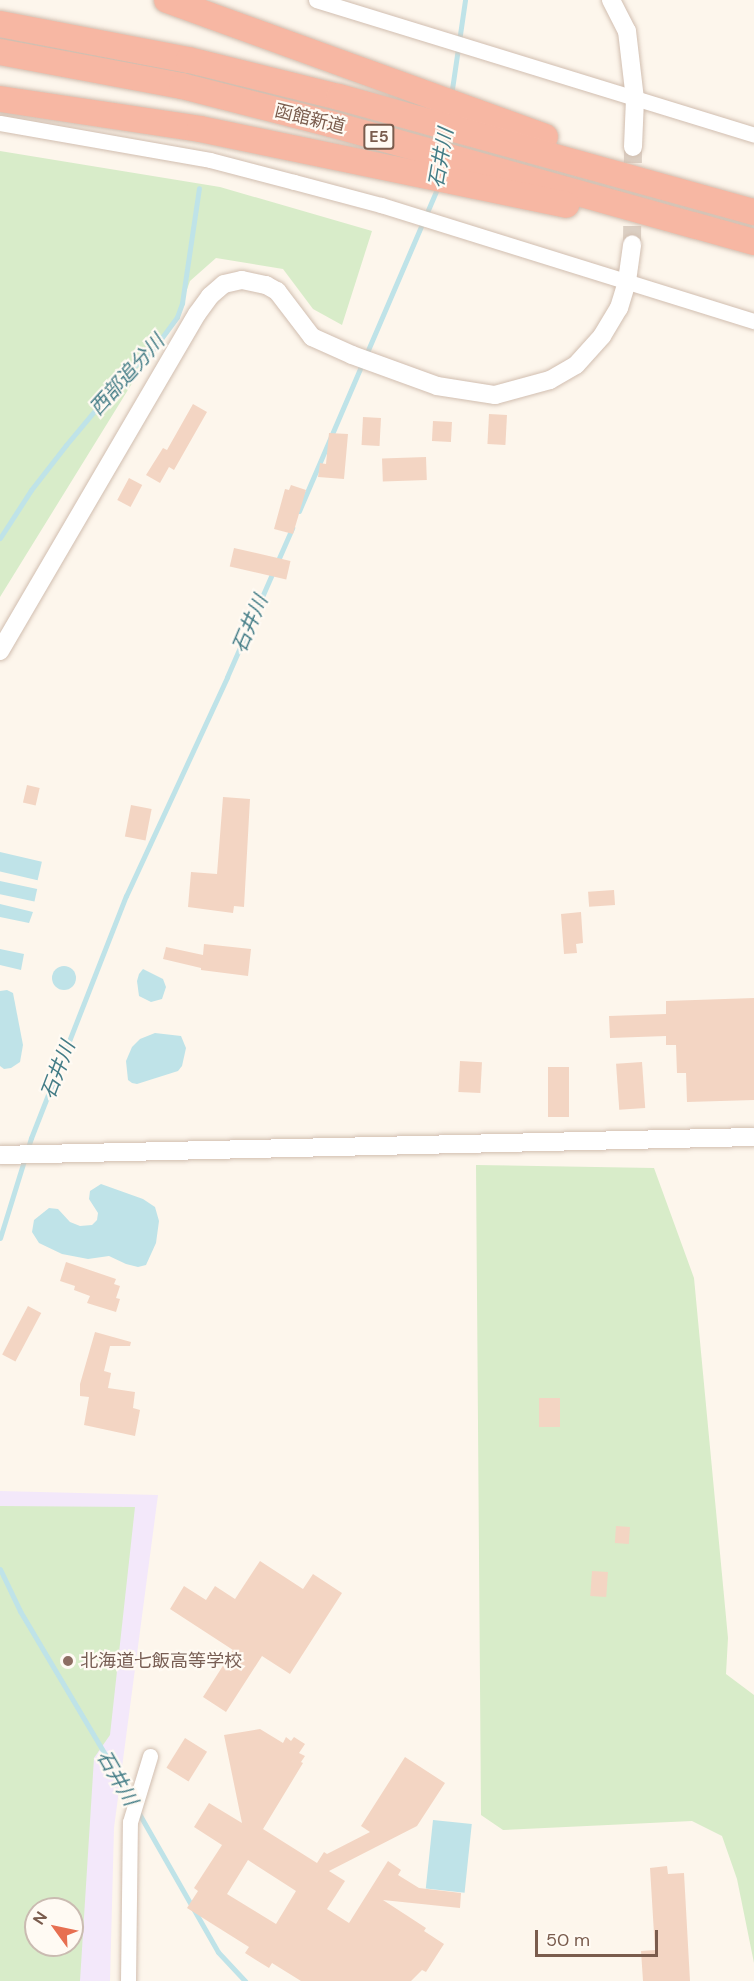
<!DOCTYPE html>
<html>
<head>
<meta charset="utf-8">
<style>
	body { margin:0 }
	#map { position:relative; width:754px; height:1981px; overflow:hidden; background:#fdf6ec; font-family:"DM Sans","Noto Sans JP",sans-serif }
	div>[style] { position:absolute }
	.education>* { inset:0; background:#f3e8fa }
	.green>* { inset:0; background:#d8ecc9 }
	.water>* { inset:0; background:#bfe3e8; transform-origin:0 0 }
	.round { border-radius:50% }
	.stream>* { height:5px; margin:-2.5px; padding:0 2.5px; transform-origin:2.5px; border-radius:2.5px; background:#bfe3e8 }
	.building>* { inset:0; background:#f3d5c3; transform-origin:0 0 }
	.tertiary-tunnel>* { height:18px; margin-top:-9px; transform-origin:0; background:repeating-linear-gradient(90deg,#dcd0c4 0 18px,transparent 0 27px) }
	.roads { filter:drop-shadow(0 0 2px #d1beb0) drop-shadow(0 0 2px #d1beb0) }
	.minor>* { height:15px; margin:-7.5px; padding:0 7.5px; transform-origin:7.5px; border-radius:7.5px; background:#fff }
	.tertiary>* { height:18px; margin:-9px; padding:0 9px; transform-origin:9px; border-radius:9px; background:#fff }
	.motorway>* { height:26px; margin:-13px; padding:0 13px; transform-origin:13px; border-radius:13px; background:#f7b7a3 }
	.dots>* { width:16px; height:16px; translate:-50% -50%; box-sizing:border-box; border:3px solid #fffaf3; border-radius:50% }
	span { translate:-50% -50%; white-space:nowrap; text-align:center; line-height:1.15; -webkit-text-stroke:4.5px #fffaf3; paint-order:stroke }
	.shield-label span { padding:2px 4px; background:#fffaf3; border:2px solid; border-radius:4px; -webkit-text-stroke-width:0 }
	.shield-label { font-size:16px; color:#7a5c4d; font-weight:700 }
	.street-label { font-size:18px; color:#7a5c4d }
	.education-label { font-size:18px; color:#785e54 }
	.left { translate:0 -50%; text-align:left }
	.water-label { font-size:20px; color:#437c86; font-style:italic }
	.north { position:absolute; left:24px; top:1897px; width:60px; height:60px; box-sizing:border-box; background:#fffaf3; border:2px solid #cabbb1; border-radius:50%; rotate:303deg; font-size:16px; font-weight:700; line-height:24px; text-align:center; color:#7a5c4d }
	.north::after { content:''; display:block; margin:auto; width:21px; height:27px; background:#e76f51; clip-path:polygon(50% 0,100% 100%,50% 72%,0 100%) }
	.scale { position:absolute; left:535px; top:1930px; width:123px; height:27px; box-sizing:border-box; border:3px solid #7a5c4d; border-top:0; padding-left:8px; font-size:18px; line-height:21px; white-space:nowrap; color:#7a5c4d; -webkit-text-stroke:4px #fffaf3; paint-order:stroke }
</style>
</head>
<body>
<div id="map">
	<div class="education">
		<i style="clip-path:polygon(evenodd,0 1491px,158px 1495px,114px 1828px,110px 1981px,0 1981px,0 1491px,36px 1909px,72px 1909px,72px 1945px,36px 1945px,36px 1909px)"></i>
	</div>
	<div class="green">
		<i style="clip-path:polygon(0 151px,220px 187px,372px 231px,342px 325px,313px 309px,283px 269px,216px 258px,190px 281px,177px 317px,152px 351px,0 597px)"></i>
		<i style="clip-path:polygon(476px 1165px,654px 1168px,694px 1278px,728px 1638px,726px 1674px,754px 1695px,754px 1963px,737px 1879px,722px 1836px,692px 1821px,503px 1830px,481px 1815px)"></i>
		<i style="clip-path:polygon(evenodd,0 1506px,135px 1507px,110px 1735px,94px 1758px,80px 1981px,0 1981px,0 1506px,36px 1909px,72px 1909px,72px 1945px,36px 1945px,36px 1909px)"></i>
	</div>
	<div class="water">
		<i style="left:0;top:852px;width:43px;height:19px;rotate:13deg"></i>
		<i style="left:0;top:881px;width:38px;height:13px;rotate:12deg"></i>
		<i style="clip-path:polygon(0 904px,33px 912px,29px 923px,0 917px)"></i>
		<i style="clip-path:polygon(0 949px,24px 954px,21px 970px,0 965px)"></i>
		<i class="round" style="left:52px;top:966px;width:24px;height:24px"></i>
		<i style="clip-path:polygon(143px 969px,163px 979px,166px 987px,162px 999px,151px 1002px,139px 996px,137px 981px,139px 974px)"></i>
		<i style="clip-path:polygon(7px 990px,13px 993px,23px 1045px,20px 1062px,11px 1068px,4px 1069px,0 1066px,0 991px)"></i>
		<i style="clip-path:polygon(155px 1033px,181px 1036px,186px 1048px,182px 1066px,178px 1071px,137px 1084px,132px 1083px,128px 1080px,126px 1061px,132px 1047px,140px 1039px)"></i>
		<i style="clip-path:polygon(101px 1184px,143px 1199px,155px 1207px,159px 1221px,156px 1243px,146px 1265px,138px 1267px,126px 1264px,109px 1256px,88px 1259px,62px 1254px,39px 1243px,32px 1232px,34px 1220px,49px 1208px,58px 1209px,70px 1222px,80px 1226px,92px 1225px,97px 1220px,98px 1213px,89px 1199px,90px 1191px)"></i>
		<i style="left:433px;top:1820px;width:39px;height:69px;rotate:6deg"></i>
	</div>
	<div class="stream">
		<i style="left:451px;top:96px;width:97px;rotate:-81.7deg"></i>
		<i style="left:299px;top:511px;width:353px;rotate:-66.8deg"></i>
		<i style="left:0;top:538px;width:57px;rotate:-57.1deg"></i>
		<i style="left:31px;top:490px;width:57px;rotate:-52.1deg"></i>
		<i style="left:66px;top:445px;width:94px;rotate:-50.2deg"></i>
		<i style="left:126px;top:373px;width:34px;rotate:-40deg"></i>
		<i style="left:152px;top:351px;width:42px;rotate:-53.7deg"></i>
		<i style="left:177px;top:317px;width:15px;rotate:-70deg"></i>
		<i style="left:182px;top:303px;width:116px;rotate:-81.6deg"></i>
		<i style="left:0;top:1238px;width:105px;rotate:-72.8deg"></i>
		<i style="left:31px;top:1138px;width:260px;rotate:-68.6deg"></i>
		<i style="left:126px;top:896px;width:241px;rotate:-65.2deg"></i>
		<i style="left:227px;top:677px;width:163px;rotate:-66.4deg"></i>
		<i style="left:0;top:1569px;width:47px;rotate:64.5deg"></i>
		<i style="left:20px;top:1611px;width:221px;rotate:59.3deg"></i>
		<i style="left:137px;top:1810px;width:163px;rotate:60.3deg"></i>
		<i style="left:218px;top:1952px;width:40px;rotate:47deg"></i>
	</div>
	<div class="building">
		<i style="clip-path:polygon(193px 404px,207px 412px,174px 470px,169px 467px,160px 483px,146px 475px,163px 448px,167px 450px)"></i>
		<i style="left:489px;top:414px;width:18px;height:30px;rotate:3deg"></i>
		<i style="left:363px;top:417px;width:18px;height:28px;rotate:3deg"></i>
		<i style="left:433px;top:421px;width:19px;height:20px;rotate:3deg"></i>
		<i style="clip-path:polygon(329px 433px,348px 434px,344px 479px,318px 477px,320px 463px,326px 464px)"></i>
		<i style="left:426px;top:457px;width:23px;height:44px;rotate:88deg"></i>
		<i style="left:129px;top:478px;width:15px;height:25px;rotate:28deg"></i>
		<i style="clip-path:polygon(291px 485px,306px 490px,293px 534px,274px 529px,285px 489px,289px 490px)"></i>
		<i style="left:234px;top:548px;width:58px;height:19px;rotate:13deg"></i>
		<i style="left:27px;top:785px;width:13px;height:18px;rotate:13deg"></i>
		<i style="clip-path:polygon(223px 797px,250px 799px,244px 907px,234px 906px,233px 913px,188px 907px,191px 872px,217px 874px)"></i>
		<i style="left:131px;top:805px;width:21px;height:32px;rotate:11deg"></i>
		<i style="left:614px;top:890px;width:15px;height:26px;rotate:86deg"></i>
		<i style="clip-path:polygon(581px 912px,583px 943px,576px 944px,577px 953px,564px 954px,561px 914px)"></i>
		<i style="clip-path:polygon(204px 944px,251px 949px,248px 976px,201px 970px,201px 968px,163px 959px,166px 947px,203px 955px)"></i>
		<i style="clip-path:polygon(754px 998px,754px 1100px,687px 1102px,686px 1073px,677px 1073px,676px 1045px,666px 1045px,666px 1036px,610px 1038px,609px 1016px,666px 1014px,666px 1001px)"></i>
		<i style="left:460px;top:1061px;width:22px;height:31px;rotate:3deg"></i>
		<i style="left:642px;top:1062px;width:46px;height:26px;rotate:86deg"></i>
		<i style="left:548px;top:1067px;width:21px;height:50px"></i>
		<i style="clip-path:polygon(66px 1262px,116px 1279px,114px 1284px,120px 1286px,116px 1298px,120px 1299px,116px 1312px,87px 1303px,90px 1296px,74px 1290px,75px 1286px,60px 1281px)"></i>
		<i style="left:28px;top:1306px;width:15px;height:55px;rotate:28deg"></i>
		<i style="clip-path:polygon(95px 1332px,131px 1342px,130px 1346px,110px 1346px,104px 1371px,111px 1373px,108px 1388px,135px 1392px,133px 1408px,140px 1410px,135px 1436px,84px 1425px,89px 1397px,80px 1396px,80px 1384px)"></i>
		<i style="left:539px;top:1398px;width:21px;height:29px"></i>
		<i style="left:616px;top:1526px;width:14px;height:17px;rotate:4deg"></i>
		<i style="clip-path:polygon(260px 1561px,303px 1589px,313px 1574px,342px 1593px,290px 1674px,262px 1656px,226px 1712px,203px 1697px,233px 1650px,170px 1609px,184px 1586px,206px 1600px,215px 1586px,235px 1599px)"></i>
		<i style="left:592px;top:1571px;width:16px;height:25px;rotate:4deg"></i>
		<i style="clip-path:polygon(evenodd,260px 1729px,283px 1743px,286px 1737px,291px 1741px,294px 1737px,305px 1744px,299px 1753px,305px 1756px,301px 1762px,303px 1763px,263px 1829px,317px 1863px,324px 1852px,327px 1854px,370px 1832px,361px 1826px,405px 1757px,445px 1783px,417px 1826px,329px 1871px,345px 1881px,327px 1909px,349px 1923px,388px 1861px,401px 1870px,398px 1875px,419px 1888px,461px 1893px,460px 1908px,383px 1900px,426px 1928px,424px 1931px,444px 1944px,426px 1972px,422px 1970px,411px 1981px,301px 1981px,272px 1963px,269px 1968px,245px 1953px,249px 1947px,187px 1908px,198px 1891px,194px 1888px,222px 1845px,194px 1827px,209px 1803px,242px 1823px,224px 1735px,260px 1729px,248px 1860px,296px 1891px,276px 1924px,227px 1894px,248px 1860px)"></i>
		<i style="left:185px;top:1738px;width:26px;height:35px;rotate:32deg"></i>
		<i style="clip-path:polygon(667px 1866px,668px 1874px,684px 1873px,690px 1981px,643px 1981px,641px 1951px,655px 1950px,650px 1868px)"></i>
	</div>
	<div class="tertiary-tunnel">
		<i style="left:632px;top:244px;width:97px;rotate:-89.4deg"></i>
	</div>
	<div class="roads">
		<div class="minor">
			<i style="left:316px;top:0;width:458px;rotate:17.1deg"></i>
			<i style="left:0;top:123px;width:213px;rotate:10deg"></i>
			<i style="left:210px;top:160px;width:87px;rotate:14.7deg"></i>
			<i style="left:294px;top:182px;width:90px;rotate:14.8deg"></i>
			<i style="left:381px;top:205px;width:391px;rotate:17.3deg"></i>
			<i style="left:128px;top:1981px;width:159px;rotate:-89.3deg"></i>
			<i style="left:130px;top:1822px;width:69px;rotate:-73.1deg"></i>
		</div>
		<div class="tertiary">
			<i style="left:611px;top:0;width:35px;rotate:63deg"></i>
			<i style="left:627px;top:31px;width:68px;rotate:83.3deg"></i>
			<i style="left:635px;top:99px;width:48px;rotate:92.4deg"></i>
			<i style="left:0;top:651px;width:390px;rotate:-59.7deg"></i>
			<i style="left:197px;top:314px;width:22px;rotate:-54deg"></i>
			<i style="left:210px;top:296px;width:18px;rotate:-41deg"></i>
			<i style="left:224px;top:284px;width:18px;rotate:-13deg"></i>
			<i style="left:242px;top:280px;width:25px;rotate:12deg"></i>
			<i style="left:266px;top:285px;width:13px;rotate:29deg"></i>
			<i style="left:277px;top:291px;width:58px;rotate:52.7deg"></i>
			<i style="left:312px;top:337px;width:44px;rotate:24.2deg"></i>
			<i style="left:352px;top:355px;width:90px;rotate:20deg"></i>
			<i style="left:437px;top:386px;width:59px;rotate:8.8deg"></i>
			<i style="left:495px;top:395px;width:57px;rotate:-15.3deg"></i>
			<i style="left:550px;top:380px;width:30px;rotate:-30deg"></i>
			<i style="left:576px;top:365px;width:39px;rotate:-48deg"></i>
			<i style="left:602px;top:336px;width:33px;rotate:-59deg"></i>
			<i style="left:619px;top:308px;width:28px;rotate:-73deg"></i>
			<i style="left:627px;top:281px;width:37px;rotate:-82deg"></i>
			<i style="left:0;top:1155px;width:754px;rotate:-1.37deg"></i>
		</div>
		<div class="motorway">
			<i style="left:167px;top:0;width:402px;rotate:19.9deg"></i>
			<i style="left:0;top:24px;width:192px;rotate:10.8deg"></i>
			<i style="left:189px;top:60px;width:154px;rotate:13.9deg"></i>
			<i style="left:339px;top:97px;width:431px;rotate:15.5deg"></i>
			<i style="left:0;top:52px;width:185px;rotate:10.6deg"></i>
			<i style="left:182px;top:86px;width:154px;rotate:14.3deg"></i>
			<i style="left:331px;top:124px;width:439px;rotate:15.6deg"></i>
			<i style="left:0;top:99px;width:202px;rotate:8.5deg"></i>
			<i style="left:200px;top:129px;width:374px;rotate:11.7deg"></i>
		</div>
	</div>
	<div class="dots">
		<i style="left:68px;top:1661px;background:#8d6e63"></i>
	</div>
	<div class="shield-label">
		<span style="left:379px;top:137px">E5</span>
	</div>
	<div class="street-label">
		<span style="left:310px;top:119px;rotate:14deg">函館新道</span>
	</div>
	<div class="education-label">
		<span class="left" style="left:80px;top:1661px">北海道七飯高等学校</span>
	</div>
	<div class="water-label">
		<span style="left:441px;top:158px;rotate:-80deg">石井川</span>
		<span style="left:127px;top:375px;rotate:-48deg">西部追分川</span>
		<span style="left:250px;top:624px;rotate:-67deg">石井川</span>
		<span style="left:58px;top:1070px;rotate:-69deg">石井川</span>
		<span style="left:117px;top:1778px;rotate:60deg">石井川</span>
	</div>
	<div class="north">N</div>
	<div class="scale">50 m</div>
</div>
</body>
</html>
